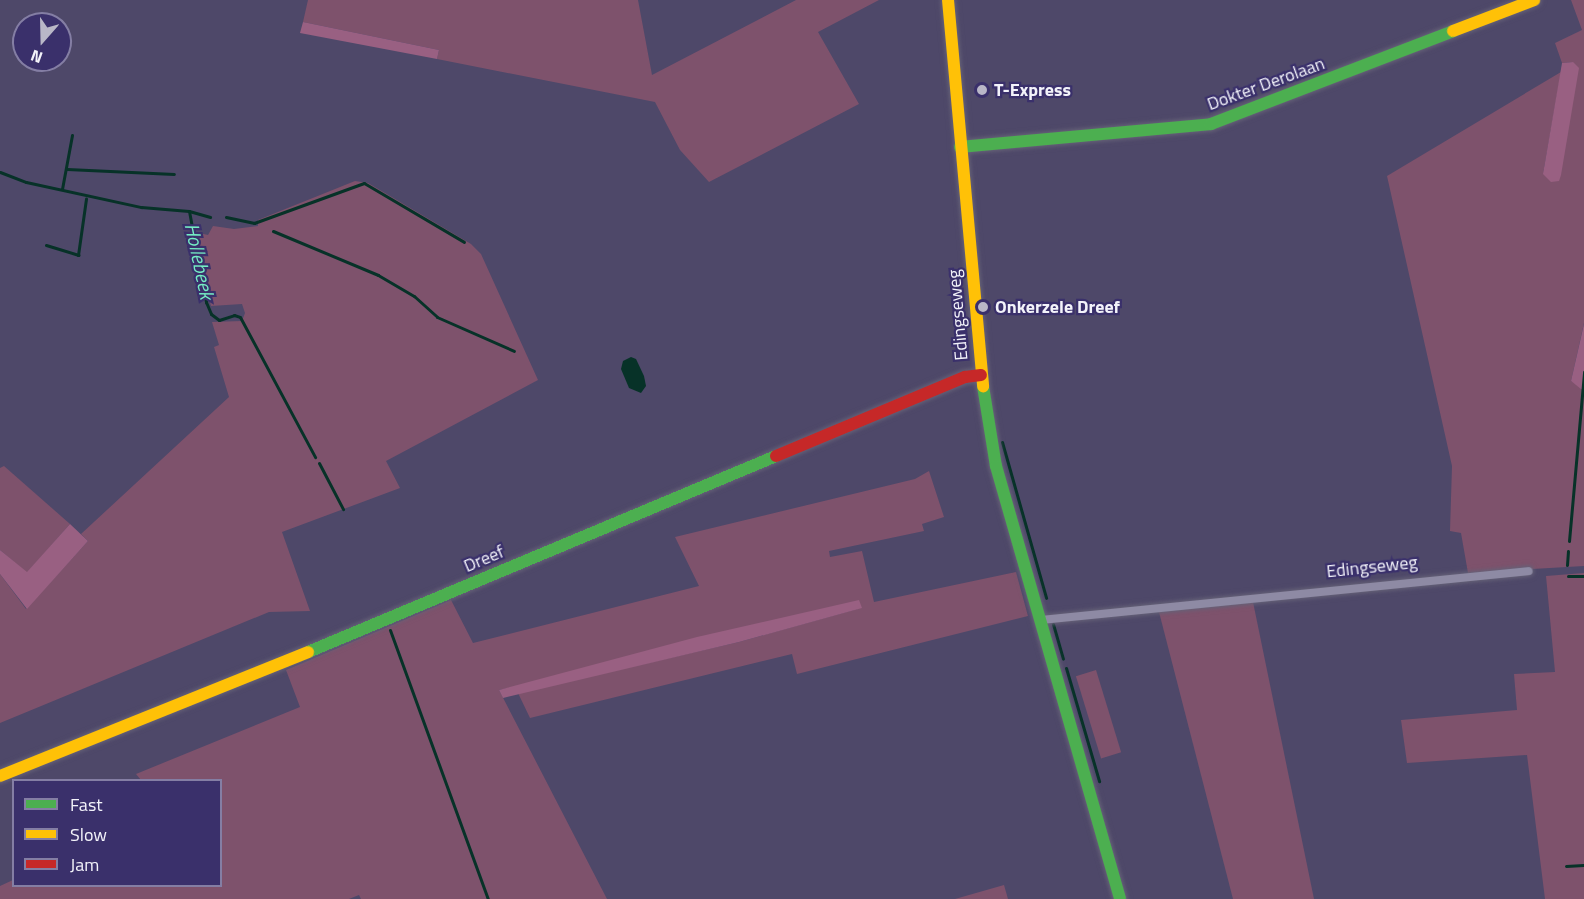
<!DOCTYPE html>
<html>
<head>
<meta charset="utf-8">
<style>
	body { margin:0 }
	#map { position:relative; width:1584px; height:899px; overflow:hidden; background:#4e4869; font-family:"Titillium Web",sans-serif }
	div>[style] { position:absolute }
	.green>* { inset:0; background:#7e526c; transform-origin:0 0 }
	.forest>* { inset:0; background:#996082 }
	.water>* { inset:0; background:#073228 }
	.stream>* { height:3px; margin:-1.5px; padding:0 1.5px; transform-origin:1.5px; border-radius:1.5px; background:#073228 }
	.roads { filter:drop-shadow(0 0 2px #656177) drop-shadow(0 0 2px #656177) }
	.street>* { height:8px; margin:-4px; padding:0 4px; transform-origin:4px; border-radius:4px; background:#8e8aa4 }
	.fast>* { height:12px; margin:-6px; padding:0 6px; transform-origin:6px; border-radius:6px; background:#4caf50 }
	.slow>* { height:12px; margin:-6px; padding:0 6px; transform-origin:6px; border-radius:6px; background:#ffc107 }
	.jam>* { height:12px; margin:-6px; padding:0 6px; transform-origin:6px; border-radius:6px; background:#c62828 }
	.dots>* { width:16px; height:16px; translate:-50% -50%; box-sizing:border-box; border:3px solid #3a306b; border-radius:50% }
	span { translate:-50% -50%; white-space:nowrap; text-align:center; line-height:1.15; -webkit-text-stroke:4.5px #3a306b; paint-order:stroke }
	.street-label { font-size:18px; color:#f3f3fa }
	.poi-label { font-size:18px; color:#f3f3fa; font-weight:700 }
	.left { translate:0 -50%; text-align:left }
	.water-label { font-size:20px; color:#75edc4; font-style:italic }
	.legend { position:absolute; left:12px; top:779px; width:210px; height:108px; box-sizing:border-box; background:#3a306b; border:2px solid #847ea4; margin:0; padding:8px 10px; list-style:none; font-size:18px; color:#f3f3fa }
	.legend li { display:flex; align-items:center; gap:12px; height:30px }
	.legend b { width:30px; border:2px solid #847ea4 }
	.north { position:absolute; left:12px; top:12px; width:60px; height:60px; box-sizing:border-box; background:#3a306b; border:2px solid #847ea4; border-radius:50%; rotate:200deg; font-size:16px; font-weight:700; line-height:24px; text-align:center; color:#f3f3fa }
	.north::after { content:''; display:block; margin:auto; width:21px; height:27px; background:#b9b7c7; clip-path:polygon(50% 0,100% 100%,50% 72%,0 100%) }
</style>
</head>
<body>
<div id="map">
	<div class="green">
		<i style="clip-path:polygon(308px 0,638px 0,652px 75px,796px 0,879px 0,818px 32px,859px 104px,709px 182px,680px 150px,655px 102px,437px 59px,439px 50px,303px 22px)"></i>
		<i style="clip-path:polygon(1571px 0,1584px 0,1584px 323px,1571px 381px,1584px 389px,1584px 566px,1468px 573px,1461px 533px,1450px 531px,1452px 466px,1387px 176px,1561px 72px,1543px 174px,1573px 62px,1562px 63px,1555px 43px,1582px 30px)"></i>
		<i style="clip-path:polygon(355px 181px,368px 183px,471px 244px,481px 254px,538px 380px,386px 461px,400px 488px,282px 532px,310px 611px,269px 612px,0 723px,0 574px,26px 609px,88px 541px,81px 534px,229px 397px,214px 347px,219px 345px,212px 322px,242px 321px,245px 313px,242px 304px,211px 306px,190px 231px,208px 235px,213px 226px,234px 229px,258px 226px,258px 220px)"></i>
		<i style="clip-path:polygon(4px 466px,70px 524px,27px 573px,0 550px,0 468px)"></i>
		<i style="clip-path:polygon(929px 471px,944px 517px,922px 524px,924px 531px,829px 551px,830px 557px,862px 551px,874px 602px,1016px 572px,1028px 616px,797px 674px,792px 654px,530px 718px,518px 693px,739px 642px,861px 608px,499px 690px,607px 899px,361px 899px,359px 895px,349px 899px,0 899px,0 886px,13px 880px,14px 886px,220px 886px,220px 780px,141px 780px,136px 774px,300px 707px,286px 670px,451px 600px,473px 643px,699px 586px,675px 537px,915px 479px)"></i>
		<i style="clip-path:polygon(1584px 573px,1584px 899px,1545px 899px,1527px 755px,1407px 763px,1401px 720px,1517px 710px,1514px 674px,1555px 672px,1546px 576px)"></i>
		<i style="clip-path:polygon(1253px 602px,1314px 899px,1233px 899px,1159px 612px)"></i>
		<i style="left:1096px;top:670px;width:86px;height:21px;rotate:73deg"></i>
		<i style="clip-path:polygon(1004px 885px,1008px 899px,955px 899px)"></i>
	</div>
	<div class="forest">
		<i style="clip-path:polygon(303px 22px,439px 50px,437px 59px,300px 33px)"></i>
		<i style="clip-path:polygon(1573px 62px,1579px 68px,1561px 175px,1559px 181px,1551px 182px,1543px 174px,1562px 63px)"></i>
		<i style="clip-path:polygon(1584px 324px,1584px 389px,1581px 389px,1571px 381px)"></i>
		<i style="clip-path:polygon(70px 524px,88px 541px,27px 609px,0 574px,0 550px,27px 572px)"></i>
		<i style="clip-path:polygon(859px 600px,862px 608px,739px 642px,503px 698px,499px 690px,697px 637px)"></i>
	</div>
	<div class="water">
		<i style="clip-path:polygon(631px 357px,636px 359px,644px 376px,646px 386px,641px 393px,629px 388px,621px 369px,623px 361px)"></i>
	</div>
	<div class="stream">
		<i style="left:67px;top:169px;width:107px;rotate:2.7deg"></i>
		<i style="left:0;top:172px;width:28px;rotate:21deg"></i>
		<i style="left:26px;top:182px;width:118px;rotate:12.3deg"></i>
		<i style="left:141px;top:207px;width:48px;rotate:4.8deg"></i>
		<i style="left:189px;top:211px;width:93px;rotate:79.4deg"></i>
		<i style="left:206px;top:302px;width:13px;rotate:67deg"></i>
		<i style="left:211px;top:314px;width:10px;rotate:37deg"></i>
		<i style="left:219px;top:320px;width:16px;rotate:-18deg"></i>
		<i style="left:234px;top:315px;width:6px;rotate:18deg"></i>
		<i style="left:240px;top:317px;width:159px;rotate:61.8deg"></i>
		<i style="left:62px;top:189px;width:55px;rotate:-79.5deg"></i>
		<i style="left:189px;top:211px;width:22px;rotate:16deg"></i>
		<i style="left:226px;top:217px;width:29px;rotate:12deg"></i>
		<i style="left:254px;top:223px;width:117px;rotate:-20deg"></i>
		<i style="left:364px;top:183px;width:116px;rotate:30.5deg"></i>
		<i style="left:273px;top:231px;width:114px;rotate:22.7deg"></i>
		<i style="left:378px;top:275px;width:42px;rotate:30.3deg"></i>
		<i style="left:414px;top:296px;width:31px;rotate:42deg"></i>
		<i style="left:437px;top:317px;width:84px;rotate:23.8deg"></i>
		<i style="left:46px;top:245px;width:34px;rotate:17deg"></i>
		<i style="left:78px;top:255px;width:57px;rotate:-81.9deg"></i>
		<i style="left:1002px;top:442px;width:162px;rotate:74.2deg"></i>
		<i style="left:319px;top:463px;width:52px;rotate:62.4deg"></i>
		<i style="left:1569px;top:541px;width:170px;rotate:-84.9deg"></i>
		<i style="left:1567px;top:565px;width:14px;rotate:-86deg"></i>
		<i style="left:1568px;top:576px;width:16px"></i>
		<i style="left:1053px;top:624px;width:36px;rotate:74deg"></i>
		<i style="left:390px;top:630px;width:286px;rotate:70deg"></i>
		<i style="left:1066px;top:668px;width:118px;rotate:73.7deg"></i>
		<i style="left:1566px;top:866px;width:18px;rotate:-3deg"></i>
	</div>
	<div class="roads">
		<div class="street">
			<i style="left:1040px;top:620px;width:491px;rotate:-5.7deg"></i>
		</div>
		<div class="fast">
			<i style="left:960px;top:147px;width:252px;rotate:-5.2deg"></i>
			<i style="left:1211px;top:124px;width:259px;rotate:-21deg"></i>
			<i style="left:983px;top:386px;width:81px;rotate:80.8deg"></i>
			<i style="left:996px;top:466px;width:450px;rotate:74deg"></i>
			<i style="left:308px;top:652px;width:507px;rotate:-22.72deg"></i>
		</div>
		<div class="slow">
			<i style="left:948px;top:0;width:388px;rotate:84.8deg"></i>
			<i style="left:1453px;top:31px;width:87px;rotate:-20.9deg"></i>
			<i style="left:0;top:776px;width:332px;rotate:-21.9deg"></i>
		</div>
		<div class="jam">
			<i style="left:776px;top:456px;width:205px;rotate:-22.7deg"></i>
			<i style="left:965px;top:377px;width:16px;rotate:-7deg"></i>
		</div>
	</div>
	<div class="dots">
		<i style="left:982px;top:90px;background:#b9b7c7"></i>
		<i style="left:983px;top:307px;background:#b9b7c7"></i>
	</div>
	<div class="street-label">
		<span style="left:1266px;top:84px;rotate:-20deg">Dokter Derolaan</span>
		<span style="left:958px;top:315px;rotate:-95deg">Edingseweg</span>
		<span style="left:484px;top:559px;rotate:-23deg">Dreef</span>
		<span style="left:1372px;top:567px;rotate:-6deg">Edingseweg</span>
	</div>
	<div class="poi-label">
		<span class="left" style="left:994px;top:90px">T-Express</span>
		<span class="left" style="left:995px;top:307px">Onkerzele Dreef</span>
	</div>
	<div class="water-label">
		<span style="left:200px;top:261px;rotate:78deg">Hollebeek</span>
	</div>
	<ul class="legend">
	<li><b style="height:8px;background:#4caf50"></b>Fast</li>
	<li><b style="height:8px;background:#ffc107"></b>Slow</li>
	<li><b style="height:8px;background:#c62828"></b>Jam</li>
	</ul>
	<div class="north">N</div>
</div>
</body>
</html>
